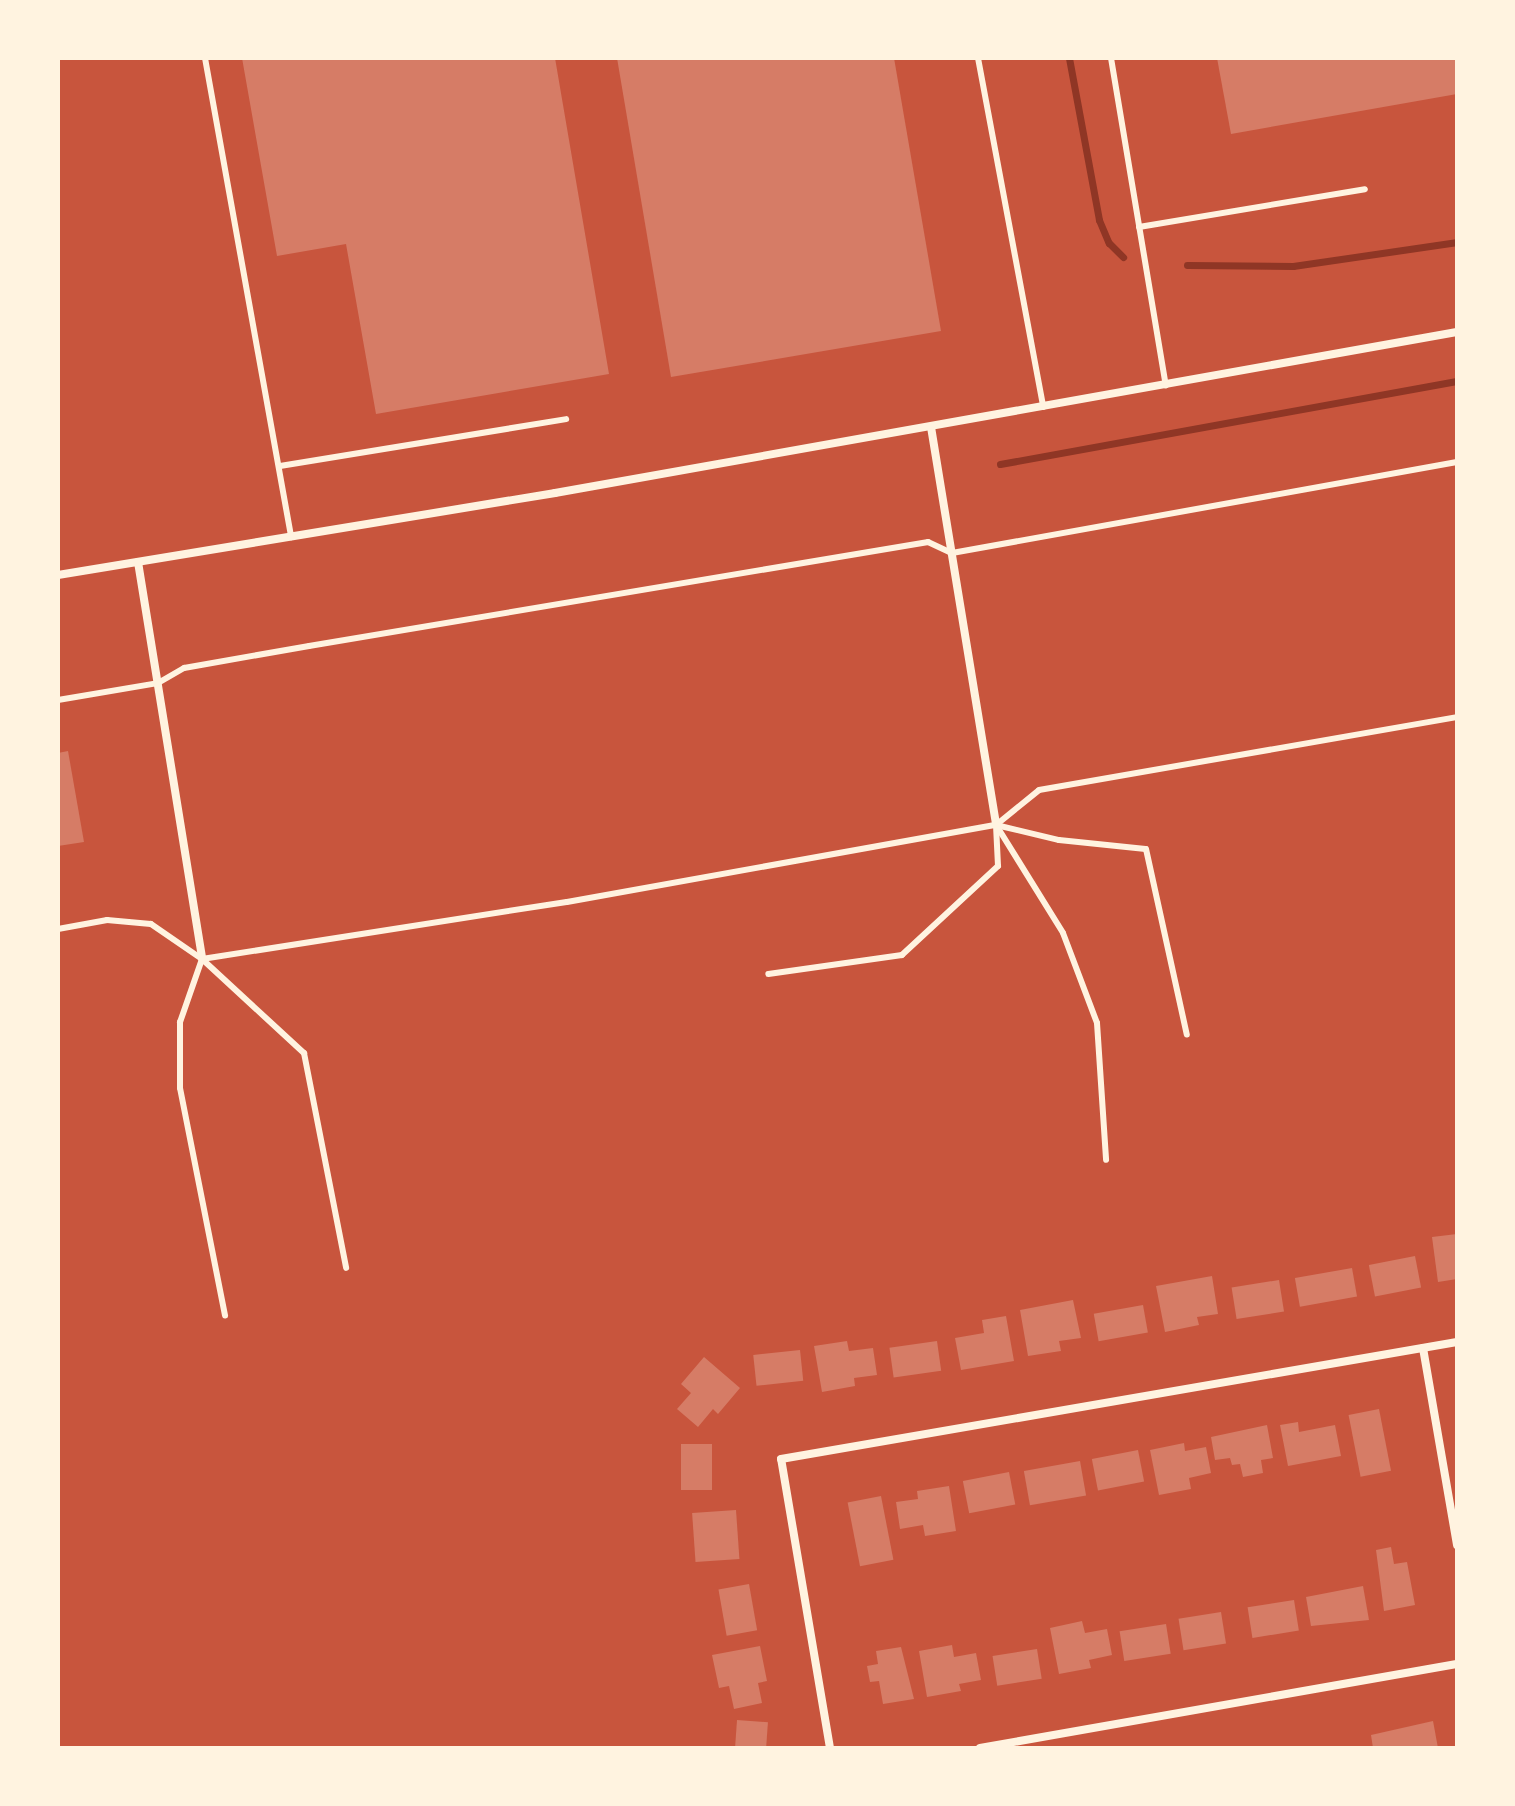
<!DOCTYPE html>
<html>
<head>
<meta charset="utf-8">
<style>
	body { margin:0 }
	#map { position:relative; width:1515px; height:1806px; overflow:hidden; background:#c8553d; font-family:"Noto Serif",serif }
	div>[style] { position:absolute }
	.stream>* { height:7px; margin:-3.5px; padding:0 3.5px; transform-origin:3.5px; border-radius:3.5px; background:#8f3625 }
	.building>* { inset:0; background:#d67c66; transform-origin:0 0 }
	.service>* { height:6px; margin:-3px; padding:0 3px; transform-origin:3px; border-radius:3px; background:#fff3e0 }
	.minor>* { height:8px; margin:-4px; padding:0 4px; transform-origin:4px; border-radius:4px; background:#fff3e0 }
	span { translate:-50% -50%; white-space:nowrap; text-align:center; line-height:1.15; -webkit-text-stroke:8px #fff3e0; paint-order:stroke }
	.frame { position:absolute; inset:0; border:60px solid #fff3e0; pointer-events:none }
</style>
</head>
<body>
<div id="map">
	<div class="stream">
		<i style="left:1069px;top:58px;width:165px;rotate:79.5deg"></i>
		<i style="left:1099px;top:220px;width:25px;rotate:67deg"></i>
		<i style="left:1109px;top:243px;width:20px;rotate:45deg"></i>
		<i style="left:1187px;top:265px;width:106px;rotate:0.5deg"></i>
		<i style="left:1293px;top:266px;width:166px;rotate:-8.3deg"></i>
		<i style="left:1000px;top:464px;width:464px;rotate:-10.3deg"></i>
	</div>
	<div class="building">
		<i style="clip-path:polygon(242px 58px,555px 58px,609px 374px,376px 414px,346px 244px,277px 256px)"></i>
		<i style="clip-path:polygon(617px 58px,894px 58px,941px 331px,671px 377px)"></i>
		<i style="clip-path:polygon(1217px 58px,1457px 58px,1457px 94px,1231px 134px)"></i>
		<i style="clip-path:polygon(68px 751px,84px 842px,58px 846px,58px 753px)"></i>
		<i style="clip-path:polygon(1457px 1234px,1457px 1279px,1438px 1282px,1432px 1237px)"></i>
		<i style="left:1415px;top:1256px;width:32px;height:47px;rotate:79deg"></i>
		<i style="left:1352px;top:1268px;width:29px;height:58px;rotate:80deg"></i>
		<i style="clip-path:polygon(1212px 1276px,1218px 1314px,1197px 1317px,1199px 1325px,1165px 1332px,1156px 1286px)"></i>
		<i style="left:1279px;top:1280px;width:32px;height:48px;rotate:81deg"></i>
		<i style="clip-path:polygon(1073px 1300px,1081px 1338px,1059px 1341px,1061px 1351px,1028px 1356px,1020px 1310px)"></i>
		<i style="left:1143px;top:1305px;width:28px;height:50px;rotate:80deg"></i>
		<i style="clip-path:polygon(1006px 1316px,1014px 1361px,961px 1370px,955px 1338px,984px 1333px,982px 1320px)"></i>
		<i style="clip-path:polygon(847px 1341px,849px 1351px,873px 1348px,877px 1375px,854px 1378px,855px 1386px,822px 1392px,814px 1346px)"></i>
		<i style="left:937px;top:1341px;width:30px;height:48px;rotate:82deg"></i>
		<i style="left:800px;top:1350px;width:31px;height:47px;rotate:84deg"></i>
		<i style="clip-path:polygon(704px 1357px,740px 1388px,718px 1414px,713px 1409px,698px 1427px,677px 1409px,691px 1393px,681px 1384px)"></i>
		<i style="left:1379px;top:1409px;width:63px;height:31px;rotate:79deg"></i>
		<i style="clip-path:polygon(1298px 1422px,1299px 1432px,1335px 1425px,1341px 1456px,1288px 1466px,1280px 1425px)"></i>
		<i style="clip-path:polygon(1267px 1425px,1273px 1458px,1261px 1460px,1263px 1473px,1243px 1477px,1240px 1464px,1232px 1465px,1230px 1458px,1215px 1460px,1211px 1437px)"></i>
		<i style="clip-path:polygon(1184px 1443px,1185px 1451px,1206px 1447px,1211px 1473px,1189px 1478px,1191px 1489px,1159px 1495px,1150px 1450px)"></i>
		<i style="left:681px;top:1444px;width:31px;height:46px"></i>
		<i style="left:1138px;top:1450px;width:32px;height:47px;rotate:79deg"></i>
		<i style="left:1080px;top:1461px;width:35px;height:57px;rotate:80deg"></i>
		<i style="left:1009px;top:1472px;width:33px;height:47px;rotate:79deg"></i>
		<i style="clip-path:polygon(949px 1486px,956px 1531px,925px 1536px,923px 1525px,900px 1529px,896px 1502px,918px 1499px,917px 1491px)"></i>
		<i style="left:881px;top:1496px;width:65px;height:34px;rotate:79deg"></i>
		<i style="left:736px;top:1510px;width:49px;height:44px;rotate:86deg"></i>
		<i style="clip-path:polygon(1391px 1547px,1394px 1564px,1407px 1562px,1415px 1605px,1384px 1611px,1376px 1550px)"></i>
		<i style="left:749px;top:1584px;width:47px;height:31px;rotate:80deg"></i>
		<i style="clip-path:polygon(1363px 1586px,1369px 1620px,1311px 1626px,1306px 1597px)"></i>
		<i style="left:1294px;top:1600px;width:31px;height:47px;rotate:81deg"></i>
		<i style="left:1221px;top:1612px;width:32px;height:43px;rotate:81deg"></i>
		<i style="clip-path:polygon(1082px 1621px,1085px 1633px,1107px 1629px,1112px 1655px,1089px 1660px,1091px 1668px,1059px 1674px,1050px 1628px)"></i>
		<i style="left:1166px;top:1624px;width:30px;height:47px;rotate:81deg"></i>
		<i style="clip-path:polygon(952px 1645px,954px 1657px,976px 1653px,981px 1680px,959px 1684px,961px 1691px,927px 1697px,919px 1651px)"></i>
		<i style="clip-path:polygon(760px 1646px,767px 1681px,758px 1683px,762px 1703px,734px 1709px,729px 1686px,719px 1688px,712px 1655px)"></i>
		<i style="clip-path:polygon(901px 1647px,914px 1699px,883px 1704px,879px 1681px,870px 1682px,867px 1666px,878px 1664px,876px 1651px)"></i>
		<i style="left:1037px;top:1649px;width:30px;height:45px;rotate:81deg"></i>
		<i style="left:737px;top:1720px;width:31px;height:28px;rotate:4deg"></i>
		<i style="clip-path:polygon(1433px 1721px,1438px 1748px,1373px 1748px,1371px 1735px)"></i>
	</div>
	<div class="service">
		<i style="left:205px;top:58px;width:487px;rotate:79.8deg"></i>
		<i style="left:978px;top:58px;width:355px;rotate:79.4deg"></i>
		<i style="left:1111px;top:58px;width:332px;rotate:80.5deg"></i>
		<i style="left:1139px;top:227px;width:229px;rotate:-9.5deg"></i>
		<i style="left:280px;top:466px;width:290px;rotate:-9.3deg"></i>
		<i style="left:58px;top:700px;width:101px;rotate:-9.6deg"></i>
		<i style="left:158px;top:683px;width:30px;rotate:-30deg"></i>
		<i style="left:184px;top:668px;width:127px;rotate:-10deg"></i>
		<i style="left:309px;top:646px;width:628px;rotate:-9.54deg"></i>
		<i style="left:928px;top:542px;width:26px;rotate:25deg"></i>
		<i style="left:952px;top:553px;width:513px;rotate:-10.21deg"></i>
		<i style="left:996px;top:825px;width:55px;rotate:-39.1deg"></i>
		<i style="left:1039px;top:790px;width:424px;rotate:-9.9deg"></i>
		<i style="left:996px;top:825px;width:65px;rotate:13.4deg"></i>
		<i style="left:1059px;top:840px;width:87px;rotate:5.9deg"></i>
		<i style="left:1146px;top:849px;width:190px;rotate:77.6deg"></i>
		<i style="left:998px;top:828px;width:123px;rotate:58.2deg"></i>
		<i style="left:1063px;top:933px;width:96px;rotate:69.3deg"></i>
		<i style="left:1097px;top:1023px;width:137px;rotate:86.2deg"></i>
		<i style="left:58px;top:929px;width:50px;rotate:-10.4deg"></i>
		<i style="left:107px;top:920px;width:44px;rotate:5.2deg"></i>
		<i style="left:151px;top:924px;width:62px;rotate:34.5deg"></i>
		<i style="left:202px;top:959px;width:139px;rotate:42.7deg"></i>
		<i style="left:304px;top:1053px;width:219px;rotate:78.9deg"></i>
		<i style="left:202px;top:959px;width:369px;rotate:-8.9deg"></i>
		<i style="left:567px;top:902px;width:436px;rotate:-10.2deg"></i>
		<i style="left:996px;top:825px;width:41px;rotate:87.2deg"></i>
		<i style="left:998px;top:866px;width:131px;rotate:137.2deg"></i>
		<i style="left:902px;top:955px;width:135px;rotate:171.9deg"></i>
		<i style="left:202px;top:959px;width:67px;rotate:109.2deg"></i>
		<i style="left:180px;top:1022px;width:66px;rotate:90deg"></i>
		<i style="left:180px;top:1088px;width:232px;rotate:78.8deg"></i>
	</div>
	<div class="minor">
		<i style="left:931px;top:427px;width:403px;rotate:80.7deg"></i>
		<i style="left:138px;top:562px;width:402px;rotate:80.8deg"></i>
		<i style="left:58px;top:575px;width:504px;rotate:-9.37deg"></i>
		<i style="left:555px;top:493px;width:916px;rotate:-10.12deg"></i>
		<i style="left:1423px;top:1348px;width:200px;rotate:80.2deg"></i>
		<i style="left:830px;top:1748px;width:293px;rotate:-99.6deg"></i>
		<i style="left:781px;top:1459px;width:686px;rotate:-9.82deg"></i>
		<i style="left:980px;top:1748px;width:484px;rotate:-10deg"></i>
	</div>
	<div class="frame"></div>
</div>
</body>
</html>
